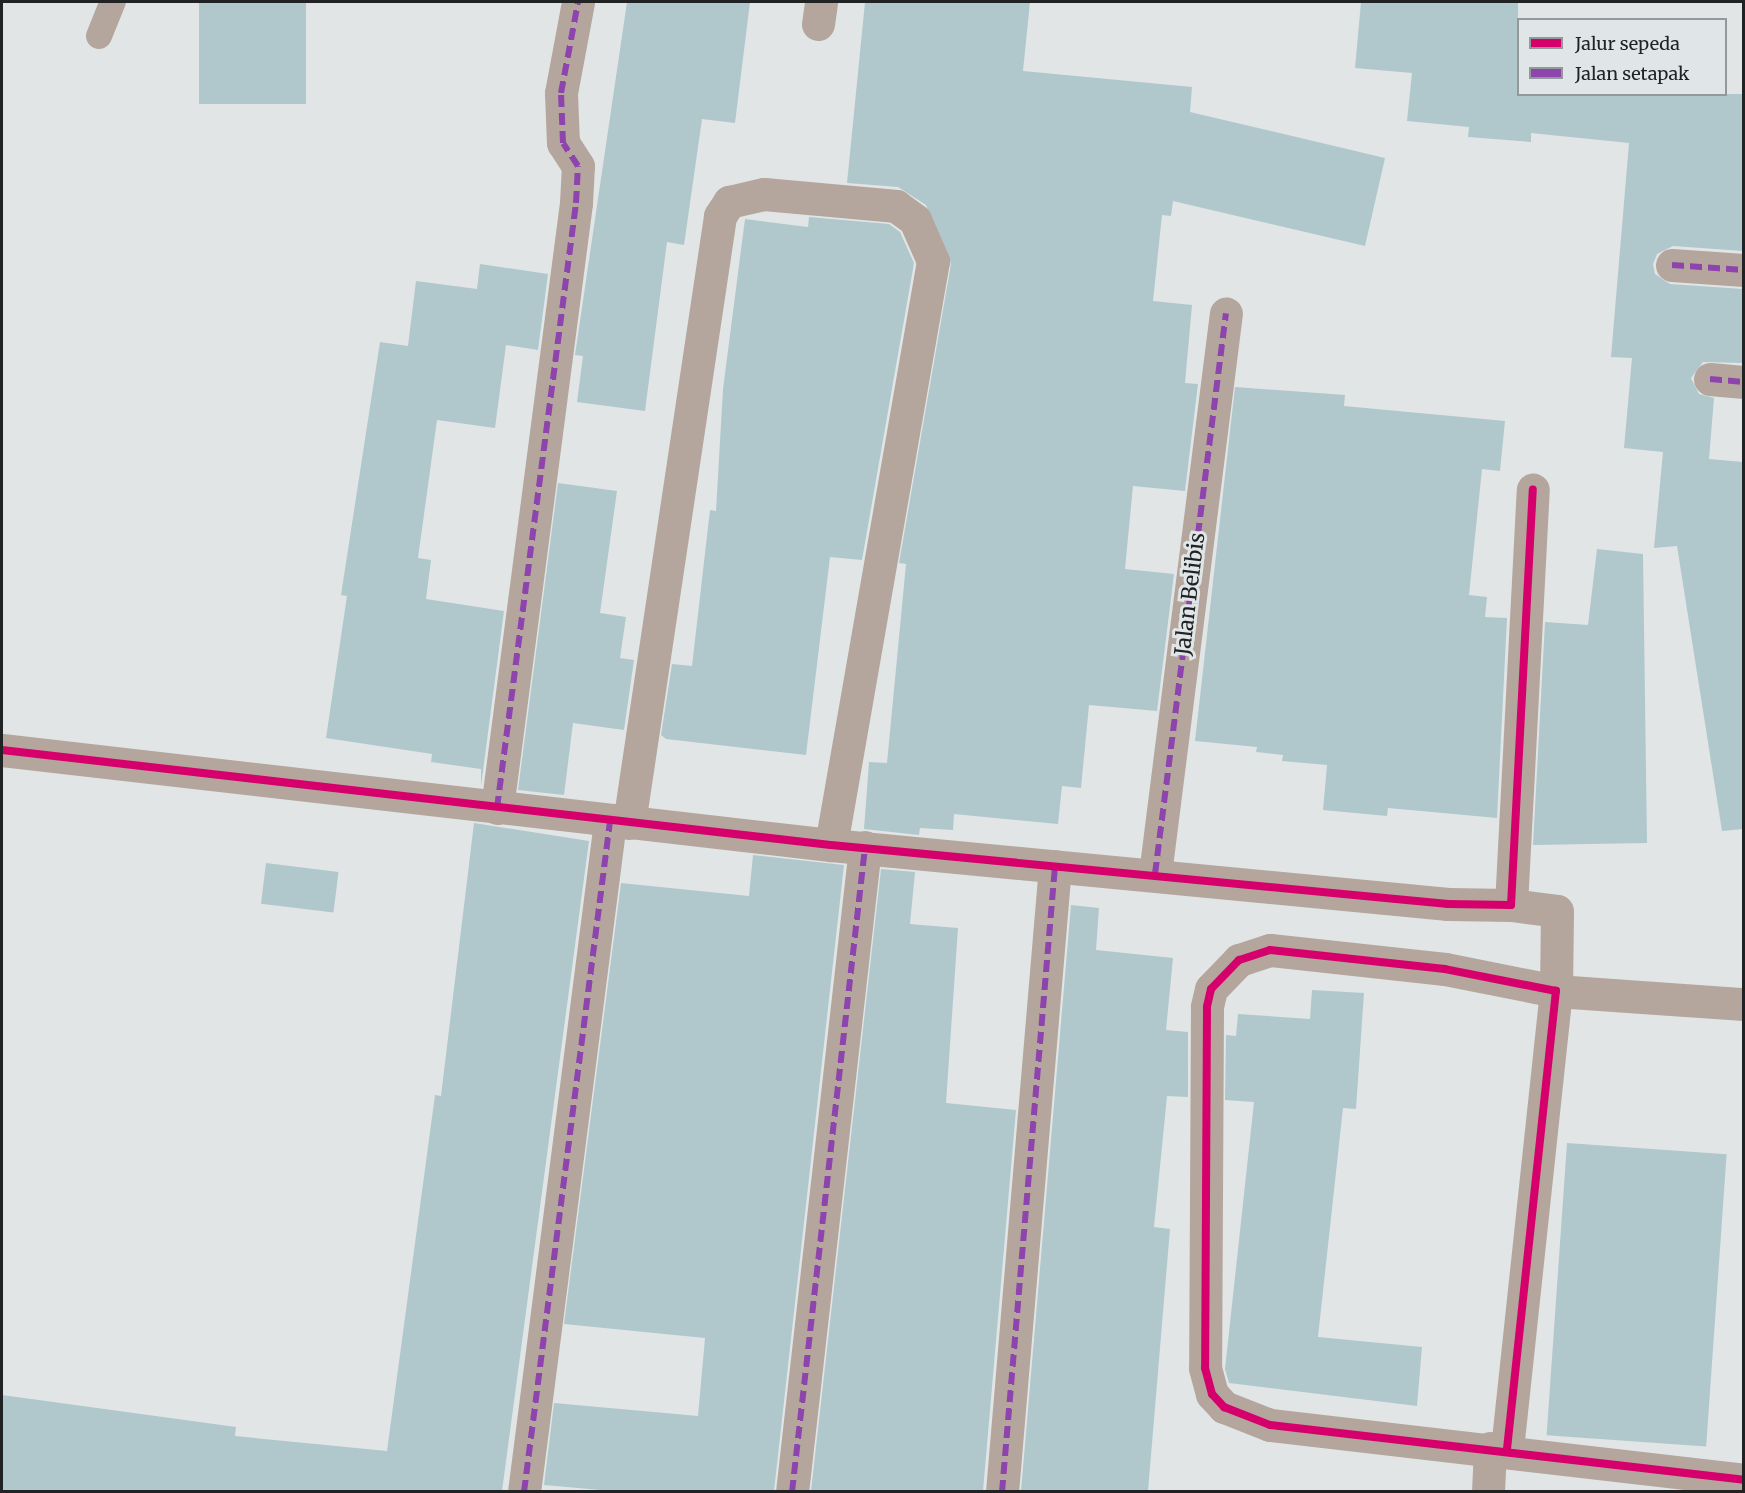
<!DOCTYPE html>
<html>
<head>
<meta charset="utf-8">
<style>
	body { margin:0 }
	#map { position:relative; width:1745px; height:1493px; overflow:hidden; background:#e1e5e6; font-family:Merriweather,serif }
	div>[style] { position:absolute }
	.building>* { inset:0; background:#b0c8cc; transform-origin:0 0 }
	.service>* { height:26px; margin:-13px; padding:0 13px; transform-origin:13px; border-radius:13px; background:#b4a69d }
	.minor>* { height:33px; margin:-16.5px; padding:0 16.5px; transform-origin:16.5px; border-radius:16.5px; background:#b4a69d }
	.quiet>* { height:6px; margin-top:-3px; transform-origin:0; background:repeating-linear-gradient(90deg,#8e44ad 0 12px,transparent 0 18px) }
	.cycleway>* { height:8px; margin:-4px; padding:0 4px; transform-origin:4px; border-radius:4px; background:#d6006c }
	span { translate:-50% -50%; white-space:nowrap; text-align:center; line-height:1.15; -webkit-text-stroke:6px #e0e6e7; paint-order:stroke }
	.street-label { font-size:21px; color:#202223 }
	.frame { position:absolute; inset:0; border:3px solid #202223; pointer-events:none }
	.legend { position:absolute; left:1517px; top:18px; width:210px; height:78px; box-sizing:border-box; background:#e0e6e7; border:2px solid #939899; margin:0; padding:8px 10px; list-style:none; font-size:18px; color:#202223 }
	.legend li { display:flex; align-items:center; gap:12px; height:30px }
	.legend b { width:30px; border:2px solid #939899 }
</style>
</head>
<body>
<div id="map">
	<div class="building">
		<i style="left:199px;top:2px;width:107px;height:102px"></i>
		<i style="clip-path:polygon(627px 2px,750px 2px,735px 123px,702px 119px,684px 245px,667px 242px,645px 411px,577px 402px,583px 356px,575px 355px)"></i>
		<i style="clip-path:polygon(865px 2px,1030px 2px,1023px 71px,1192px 87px,1190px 112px,1385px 158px,1365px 246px,1173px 201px,1171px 216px,1162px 215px,1153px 301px,1192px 305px,1185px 383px,1198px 384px,1185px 491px,1133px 486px,1125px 569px,1174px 574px,1157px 711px,1089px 705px,1081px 788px,1062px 786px,1058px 824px,954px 814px,953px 830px,920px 828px,919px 835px,864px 829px,869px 762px,887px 763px,906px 564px,899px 563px,951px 264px,926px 205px,898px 187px,847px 183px)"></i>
		<i style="clip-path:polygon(1361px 2px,1518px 2px,1518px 94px,1743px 94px,1743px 251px,1673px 246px,1657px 254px,1653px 264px,1655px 274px,1670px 284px,1743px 289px,1743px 363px,1703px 362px,1691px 378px,1699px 394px,1714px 398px,1709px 459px,1743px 462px,1743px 829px,1722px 831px,1677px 546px,1654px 548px,1663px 452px,1624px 448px,1632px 358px,1611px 357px,1629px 143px,1531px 133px,1531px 142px,1468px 137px,1469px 127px,1407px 121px,1412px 73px,1355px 68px)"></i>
		<i style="clip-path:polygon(809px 217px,889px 224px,900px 232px,914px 263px,862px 560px,830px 557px,806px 755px,666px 739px,661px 735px,672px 664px,692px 666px,710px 510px,716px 511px,723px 389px,745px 219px,808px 227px)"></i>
		<i style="clip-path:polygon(480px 264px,548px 274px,538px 350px,506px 345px,495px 428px,437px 420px,418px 558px,431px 560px,426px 599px,504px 611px,481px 786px,481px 769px,431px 762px,432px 754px,326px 738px,347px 596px,341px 595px,380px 342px,408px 346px,416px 281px,477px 289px)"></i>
		<i style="clip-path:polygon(1235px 387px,1345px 395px,1344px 406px,1505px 421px,1500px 471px,1482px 469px,1469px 595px,1487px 597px,1485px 617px,1507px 618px,1497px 818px,1388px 808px,1387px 816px,1323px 810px,1327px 765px,1282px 761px,1283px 755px,1256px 752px,1257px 747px,1195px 741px)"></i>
		<i style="clip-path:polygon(558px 483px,617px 491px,600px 613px,626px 617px,620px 658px,634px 660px,624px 730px,573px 723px,564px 795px,518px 790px)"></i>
		<i style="clip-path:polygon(1597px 549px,1643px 554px,1647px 843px,1533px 845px,1545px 622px,1588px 625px)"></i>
		<i style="clip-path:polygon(474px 823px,589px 841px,502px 1491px,2px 1491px,2px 1395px,236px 1427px,235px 1436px,387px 1451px,435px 1095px,441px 1096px)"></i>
		<i style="clip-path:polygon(753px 855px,844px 865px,774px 1491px,612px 1491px,544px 1485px,554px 1403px,698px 1416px,705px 1338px,564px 1324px,621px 883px,749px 896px)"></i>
		<i style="left:266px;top:863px;width:73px;height:41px;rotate:7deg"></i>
		<i style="clip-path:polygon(881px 869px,915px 872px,910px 924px,958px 928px,946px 1103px,1016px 1110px,983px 1491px,811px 1491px)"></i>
		<i style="clip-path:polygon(1071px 905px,1099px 908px,1096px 950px,1173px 958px,1166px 1030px,1188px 1032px,1188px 1097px,1167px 1096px,1154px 1227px,1170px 1229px,1148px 1491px,1021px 1491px)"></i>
		<i style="clip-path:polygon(1312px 990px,1364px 993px,1356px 1109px,1343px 1108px,1318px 1337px,1422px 1347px,1417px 1406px,1229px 1383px,1225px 1369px,1254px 1102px,1225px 1100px,1226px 1035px,1236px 1036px,1238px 1014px,1310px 1019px)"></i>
		<i style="left:1567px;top:1143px;width:160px;height:293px;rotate:4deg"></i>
	</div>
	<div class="service">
		<i style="left:99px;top:36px;width:37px;rotate:-68deg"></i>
	</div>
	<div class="minor">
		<i style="left:818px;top:24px;width:22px;rotate:-82deg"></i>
		<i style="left:1672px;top:265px;width:72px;rotate:4deg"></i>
		<i style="left:1710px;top:379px;width:34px;rotate:5deg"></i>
		<i style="left:2px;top:750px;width:834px;rotate:6.54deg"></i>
		<i style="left:831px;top:845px;width:620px;rotate:5.46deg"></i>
		<i style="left:1448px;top:904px;width:63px;rotate:0.9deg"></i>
		<i style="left:1511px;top:905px;width:416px;rotate:-87deg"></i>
		<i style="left:497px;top:808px;width:610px;rotate:-82.56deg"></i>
		<i style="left:576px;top:203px;width:37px;rotate:-87deg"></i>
		<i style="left:578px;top:166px;width:27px;rotate:-123deg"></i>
		<i style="left:563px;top:143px;width:50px;rotate:-92.3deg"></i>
		<i style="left:561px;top:93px;width:93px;rotate:-79.4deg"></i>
		<i style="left:629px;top:823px;width:614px;rotate:-81.47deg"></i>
		<i style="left:720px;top:216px;width:17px;rotate:-57deg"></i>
		<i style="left:729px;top:202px;width:36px;rotate:-13deg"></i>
		<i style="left:764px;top:194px;width:133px;rotate:5.2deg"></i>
		<i style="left:896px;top:206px;width:24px;rotate:36deg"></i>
		<i style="left:915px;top:220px;width:45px;rotate:66.3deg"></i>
		<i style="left:933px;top:261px;width:593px;rotate:99.91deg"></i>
		<i style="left:1155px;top:874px;width:565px;rotate:-82.79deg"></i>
		<i style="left:1511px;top:905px;width:46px;rotate:7.4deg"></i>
		<i style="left:1557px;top:911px;width:80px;rotate:90.7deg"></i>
		<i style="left:1556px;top:991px;width:188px;rotate:4deg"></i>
		<i style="left:1507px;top:1449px;width:461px;rotate:-83.9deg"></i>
		<i style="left:1556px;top:991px;width:113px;rotate:-168.8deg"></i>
		<i style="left:1445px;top:969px;width:176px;rotate:-173.8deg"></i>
		<i style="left:1270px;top:950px;width:33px;rotate:162deg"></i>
		<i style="left:1239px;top:960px;width:40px;rotate:134deg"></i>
		<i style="left:1211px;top:989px;width:18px;rotate:103deg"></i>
		<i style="left:1207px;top:1007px;width:361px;rotate:90.3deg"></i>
		<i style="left:1205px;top:1368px;width:27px;rotate:75deg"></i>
		<i style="left:1212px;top:1394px;width:18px;rotate:47deg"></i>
		<i style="left:1224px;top:1407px;width:49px;rotate:21.4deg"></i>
		<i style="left:1270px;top:1425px;width:477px;rotate:6.6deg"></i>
		<i style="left:524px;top:1492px;width:675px;rotate:-82.69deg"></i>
		<i style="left:792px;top:1492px;width:649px;rotate:-83.54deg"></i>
		<i style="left:1002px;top:1492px;width:628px;rotate:-85.16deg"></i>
		<i style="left:1488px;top:1492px;width:44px;rotate:-87.4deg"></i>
	</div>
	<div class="quiet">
		<i style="left:1672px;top:265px;width:72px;rotate:4deg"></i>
		<i style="left:1710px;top:379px;width:34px;rotate:5deg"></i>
		<i style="left:497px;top:808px;width:610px;rotate:-82.56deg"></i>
		<i style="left:576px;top:203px;width:37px;rotate:-87deg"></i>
		<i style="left:578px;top:166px;width:27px;rotate:-123deg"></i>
		<i style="left:563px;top:143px;width:50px;rotate:-92.3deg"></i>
		<i style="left:561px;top:93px;width:93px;rotate:-79.4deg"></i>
		<i style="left:1155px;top:874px;width:565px;rotate:-82.79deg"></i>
		<i style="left:524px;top:1492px;width:675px;rotate:-82.69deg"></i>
		<i style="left:792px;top:1492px;width:649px;rotate:-83.54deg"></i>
		<i style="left:1002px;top:1492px;width:628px;rotate:-85.16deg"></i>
	</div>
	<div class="cycleway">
		<i style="left:2px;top:750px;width:834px;rotate:6.54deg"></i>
		<i style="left:831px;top:845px;width:620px;rotate:5.46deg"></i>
		<i style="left:1448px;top:904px;width:63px;rotate:0.9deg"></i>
		<i style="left:1511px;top:905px;width:416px;rotate:-87deg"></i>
		<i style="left:1507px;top:1449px;width:461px;rotate:-83.9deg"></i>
		<i style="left:1556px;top:991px;width:113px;rotate:-168.8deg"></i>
		<i style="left:1445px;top:969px;width:176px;rotate:-173.8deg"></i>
		<i style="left:1270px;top:950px;width:33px;rotate:162deg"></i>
		<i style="left:1239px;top:960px;width:40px;rotate:134deg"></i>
		<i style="left:1211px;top:989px;width:18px;rotate:103deg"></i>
		<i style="left:1207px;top:1007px;width:361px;rotate:90.3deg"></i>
		<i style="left:1205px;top:1368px;width:27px;rotate:75deg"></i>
		<i style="left:1212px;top:1394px;width:18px;rotate:47deg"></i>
		<i style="left:1224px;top:1407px;width:49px;rotate:21.4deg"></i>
		<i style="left:1270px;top:1425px;width:477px;rotate:6.6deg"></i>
	</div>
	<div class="street-label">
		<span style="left:1190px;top:594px;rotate:-83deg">Jalan Belibis</span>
	</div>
	<div class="frame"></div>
	<ul class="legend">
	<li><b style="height:8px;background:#d6006c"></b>Jalur sepeda</li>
	<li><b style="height:8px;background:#8e44ad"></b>Jalan setapak</li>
	</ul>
</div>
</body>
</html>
